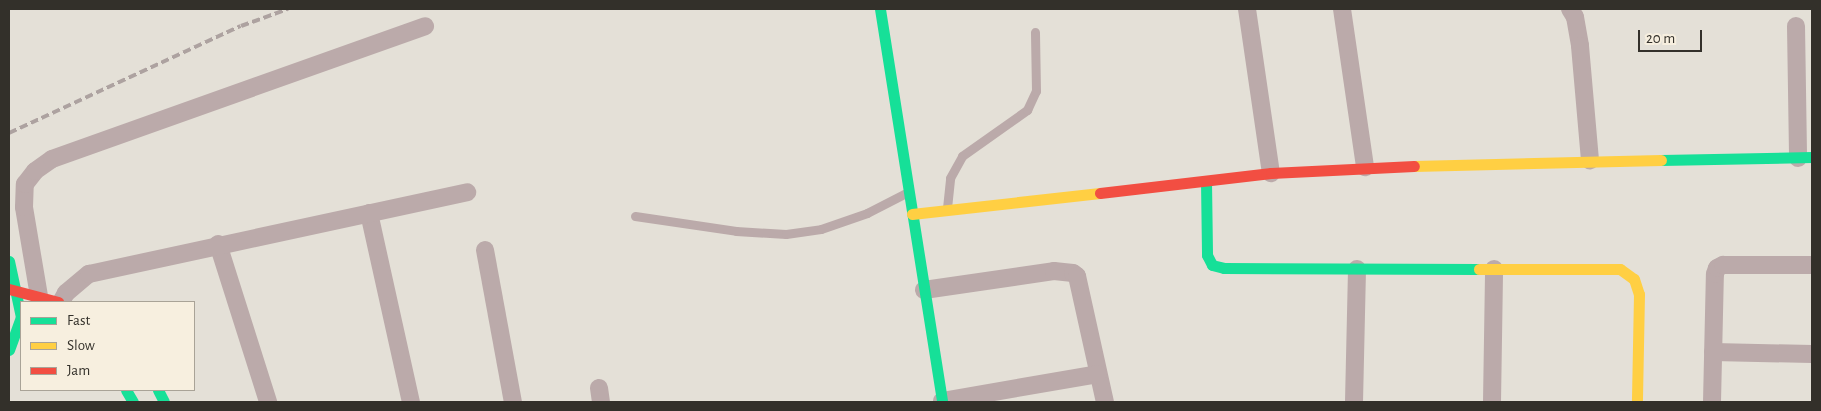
<!DOCTYPE html>
<html>
<head>
<meta charset="utf-8">
<style>
	body { margin:0 }
	#map { position:relative; width:1821px; height:411px; overflow:hidden; background:#e4e0d7; font-family:"Alegreya Sans",sans-serif }
	div>[style] { position:absolute }
	.lane>* { height:9px; margin:-4.5px; padding:0 4.5px; transform-origin:4.5px; border-radius:4.5px; background:#baa }
	.street>* { height:18px; margin:-9px; padding:0 9px; transform-origin:9px; border-radius:9px; background:#baa }
	.fast>* { height:11px; margin:-5.5px; padding:0 5.5px; transform-origin:5.5px; border-radius:5.5px; background:#16e098 }
	.slow>* { height:11px; margin:-5.5px; padding:0 5.5px; transform-origin:5.5px; border-radius:5.5px; background:#ffcf43 }
	.jam>* { height:11px; margin:-5.5px; padding:0 5.5px; transform-origin:5.5px; border-radius:5.5px; background:#f24e42 }
	.rail>* { height:4px; margin-top:-2px; transform-origin:0; background:repeating-linear-gradient(90deg,#ada2a0 0 8px,transparent 0 12px) }
	span { translate:-50% -50%; white-space:nowrap; text-align:center; line-height:1.15; -webkit-text-stroke:4px #f7efdf; paint-order:stroke }
	.frame { position:absolute; inset:0; border:10px solid #33302a; pointer-events:none }
	.legend { position:absolute; left:20px; top:301px; width:175px; height:90px; box-sizing:border-box; background:#f7efdf; border:1px solid #a9a397; margin:0; padding:6px 9px; list-style:none; font-size:15px; color:#33302a }
	.legend li { display:flex; align-items:center; gap:10px; height:25px }
	.legend b { width:25px; border:1px solid #a9a397 }
	.scale { position:absolute; left:1638px; top:30px; width:64px; height:22px; box-sizing:border-box; border:2px solid #33302a; border-top:0; padding-left:6px; font-size:15px; line-height:18px; white-space:nowrap; color:#33302a; -webkit-text-stroke:4px #f7efdf; paint-order:stroke }
</style>
</head>
<body>
<div id="map">
	<div class="lane">
		<i style="left:947px;top:208px;width:30px;rotate:-84deg"></i>
		<i style="left:950px;top:178px;width:25px;rotate:-61deg"></i>
		<i style="left:962px;top:156px;width:80px;rotate:-35.3deg"></i>
		<i style="left:1027px;top:110px;width:21px;rotate:-65deg"></i>
		<i style="left:1036px;top:91px;width:59px;rotate:-91deg"></i>
		<i style="left:635px;top:216px;width:102px;rotate:8.4deg"></i>
		<i style="left:736px;top:231px;width:50px;rotate:3.4deg"></i>
		<i style="left:786px;top:234px;width:35px;rotate:-8deg"></i>
		<i style="left:821px;top:229px;width:49px;rotate:-19.2deg"></i>
		<i style="left:867px;top:213px;width:46px;rotate:-27.1deg"></i>
	</div>
	<div class="street">
		<i style="left:1247px;top:9px;width:166px;rotate:81.7deg"></i>
		<i style="left:1342px;top:9px;width:160px;rotate:81.7deg"></i>
		<i style="left:1570px;top:9px;width:9px;rotate:58deg"></i>
		<i style="left:1575px;top:17px;width:29px;rotate:80deg"></i>
		<i style="left:1580px;top:46px;width:115px;rotate:85deg"></i>
		<i style="left:1796px;top:26px;width:132px;rotate:89.1deg"></i>
		<i style="left:369px;top:213px;width:194px;rotate:77.5deg"></i>
		<i style="left:218px;top:244px;width:166px;rotate:72.4deg"></i>
		<i style="left:485px;top:250px;width:155px;rotate:79.6deg"></i>
		<i style="left:924px;top:290px;width:131px;rotate:-8.3deg"></i>
		<i style="left:1054px;top:271px;width:19px;rotate:6deg"></i>
		<i style="left:1073px;top:273px;width:5px;rotate:37deg"></i>
		<i style="left:1077px;top:276px;width:129px;rotate:77.5deg"></i>
		<i style="left:40px;top:302px;width:96px;rotate:-99.6deg"></i>
		<i style="left:24px;top:207px;width:23px;rotate:-88deg"></i>
		<i style="left:25px;top:184px;width:16px;rotate:-52deg"></i>
		<i style="left:35px;top:171px;width:21px;rotate:-35deg"></i>
		<i style="left:52px;top:159px;width:396px;rotate:-19.6deg"></i>
		<i style="left:61px;top:302px;width:10px;rotate:-61deg"></i>
		<i style="left:66px;top:293px;width:30px;rotate:-40deg"></i>
		<i style="left:89px;top:274px;width:387px;rotate:-12.2deg"></i>
		<i style="left:1713px;top:352px;width:99px;rotate:1.2deg"></i>
		<i style="left:599px;top:388px;width:14px;rotate:82deg"></i>
		<i style="left:942px;top:401px;width:158px;rotate:-9.8deg"></i>
		<i style="left:1354px;top:402px;width:133px;rotate:-88.7deg"></i>
		<i style="left:1492px;top:402px;width:133px;rotate:-89.1deg"></i>
		<i style="left:1712px;top:402px;width:128px;rotate:-88.7deg"></i>
		<i style="left:1715px;top:274px;width:6px;rotate:-72deg"></i>
		<i style="left:1717px;top:268px;width:7px;rotate:-27deg"></i>
		<i style="left:1723px;top:265px;width:89px"></i>
	</div>
	<div class="fast">
		<i style="left:880px;top:9px;width:398px;rotate:81deg"></i>
		<i style="left:1661px;top:160px;width:151px;rotate:-1.1deg"></i>
		<i style="left:1206px;top:181px;width:74px;rotate:89.2deg"></i>
		<i style="left:1207px;top:255px;width:11px;rotate:63deg"></i>
		<i style="left:1212px;top:265px;width:12px;rotate:14deg"></i>
		<i style="left:1224px;top:268px;width:255px;rotate:0.2deg"></i>
		<i style="left:9px;top:261px;width:57px;rotate:77.9deg"></i>
		<i style="left:21px;top:317px;width:35px;rotate:110deg"></i>
		<i style="left:126px;top:390px;width:14px;rotate:60deg"></i>
		<i style="left:158px;top:390px;width:13px;rotate:63deg"></i>
	</div>
	<div class="slow">
		<i style="left:1414px;top:166px;width:247px;rotate:-1.4deg"></i>
		<i style="left:912px;top:214px;width:189px;rotate:-6.4deg"></i>
		<i style="left:1479px;top:269px;width:141px"></i>
		<i style="left:1620px;top:269px;width:17px;rotate:36deg"></i>
		<i style="left:1634px;top:279px;width:16px;rotate:72deg"></i>
		<i style="left:1639px;top:294px;width:108px;rotate:91.1deg"></i>
	</div>
	<div class="jam">
		<i style="left:1100px;top:193px;width:172px;rotate:-6.7deg"></i>
		<i style="left:1271px;top:173px;width:143px;rotate:-2.8deg"></i>
		<i style="left:9px;top:289px;width:51px;rotate:14.9deg"></i>
	</div>
	<div class="rail">
		<i style="left:9px;top:133px;width:255px;rotate:-24.8deg"></i>
		<i style="left:241px;top:26px;width:50px;rotate:-19.9deg"></i>
	</div>
	<div class="frame"></div>
	<ul class="legend">
	<li><b style="height:6px;background:#16e098"></b>Fast</li>
	<li><b style="height:6px;background:#ffcf43"></b>Slow</li>
	<li><b style="height:6px;background:#f24e42"></b>Jam</li>
	</ul>
	<div class="scale">20 m</div>
</div>
</body>
</html>
